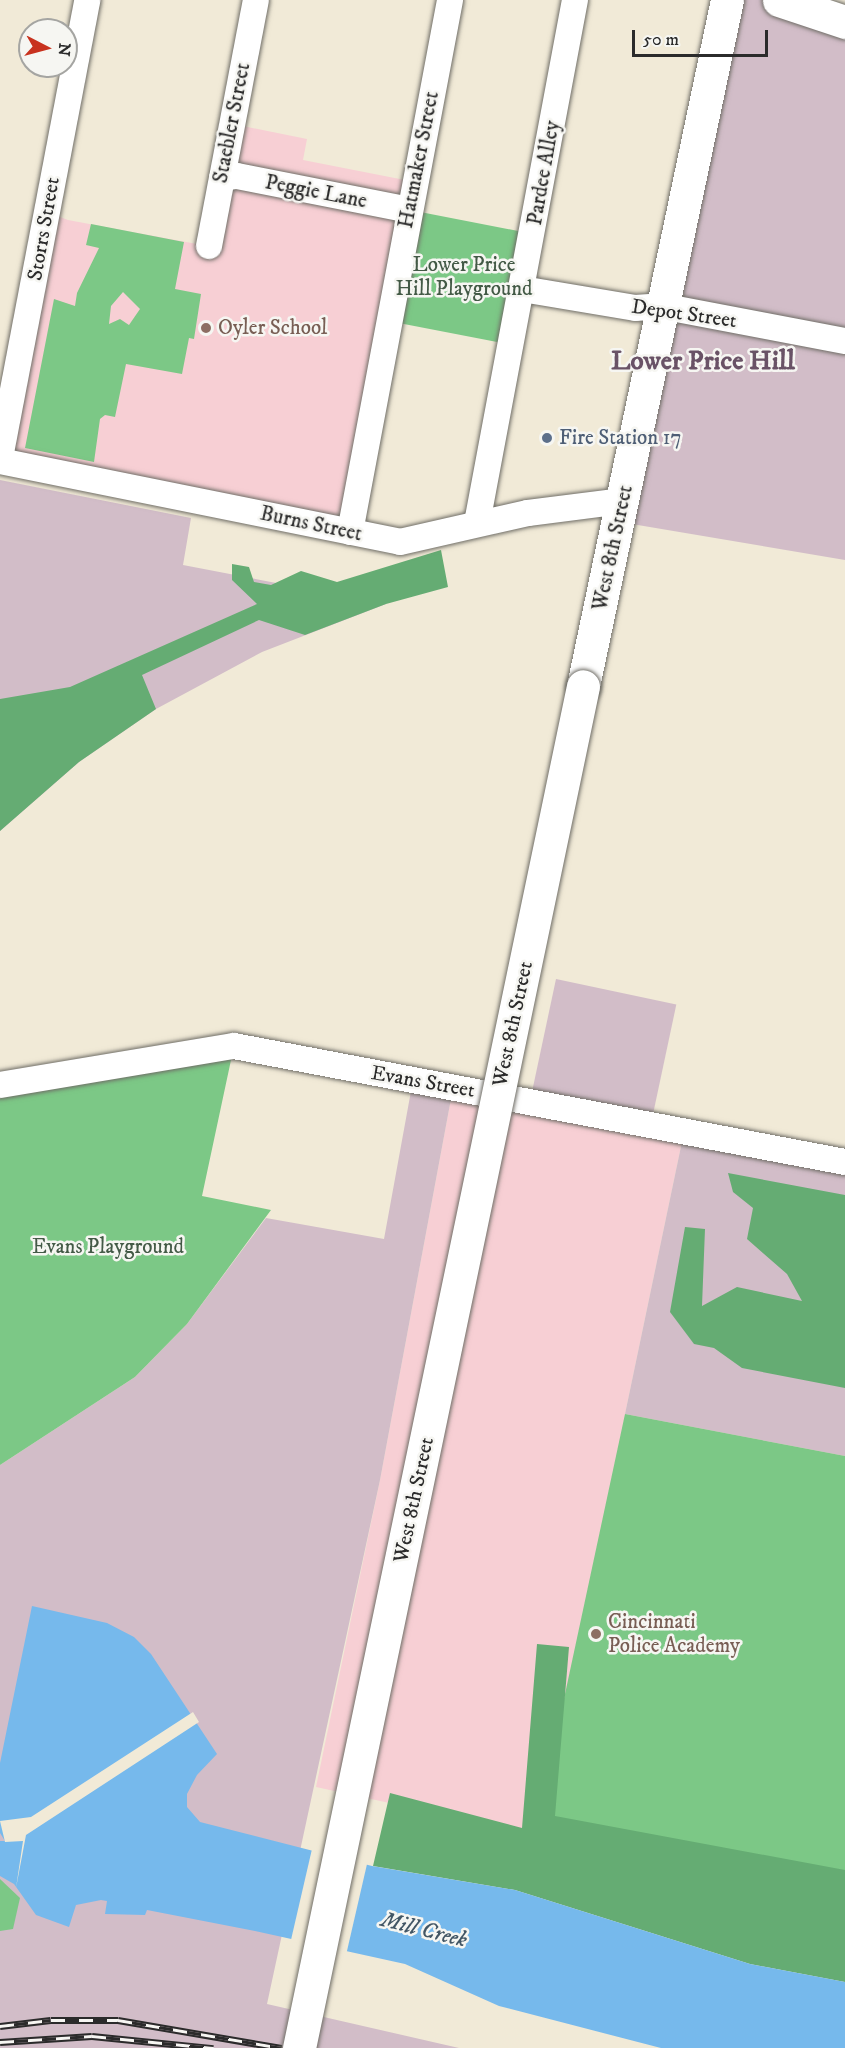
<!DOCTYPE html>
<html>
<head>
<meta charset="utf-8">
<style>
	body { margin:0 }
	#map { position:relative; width:845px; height:2048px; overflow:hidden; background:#f1ead7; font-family:"IM FELL DW Pica",serif }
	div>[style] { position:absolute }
	.built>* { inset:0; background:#f7cfd4 }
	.industrial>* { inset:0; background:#d2bdc8; transform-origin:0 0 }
	.green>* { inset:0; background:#7cc886; transform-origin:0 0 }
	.forest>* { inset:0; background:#65ac73 }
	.water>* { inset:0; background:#76b9ec }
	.pier>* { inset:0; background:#f1ead7; transform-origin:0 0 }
	.roads { filter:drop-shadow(0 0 2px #706e67) drop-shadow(0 0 2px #706e67) }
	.minor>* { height:26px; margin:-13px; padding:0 13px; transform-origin:13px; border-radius:13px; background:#fff }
	.major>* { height:33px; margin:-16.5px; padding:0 16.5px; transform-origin:16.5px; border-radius:16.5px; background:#fff }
	.rail>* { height:7px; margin-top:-3.5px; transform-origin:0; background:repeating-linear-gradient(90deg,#f6f6f2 0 14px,#2b2b2b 0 28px); box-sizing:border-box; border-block:2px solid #2b2b2b }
	.bridges { filter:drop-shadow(0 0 2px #706e67) drop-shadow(0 0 2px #706e67) }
	.major-bridge>* { height:33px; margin:-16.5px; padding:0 16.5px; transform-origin:16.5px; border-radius:16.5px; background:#fff }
	.dots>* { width:16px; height:16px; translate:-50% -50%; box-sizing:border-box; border:3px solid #f6f6f2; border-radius:50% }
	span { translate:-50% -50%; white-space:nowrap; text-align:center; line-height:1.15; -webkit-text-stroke:5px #f6f6f2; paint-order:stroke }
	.street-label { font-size:21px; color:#2b2b2b }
	.park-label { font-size:21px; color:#435a46 }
	.education-label { font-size:21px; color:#785e54 }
	.left { translate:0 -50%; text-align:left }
	.service-label { font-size:21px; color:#4e5e75 }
	.water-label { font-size:22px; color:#425665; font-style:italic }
	.district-label { font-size:27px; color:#695266; font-weight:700 }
	.north { position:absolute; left:18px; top:18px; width:60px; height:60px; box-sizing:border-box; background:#f6f6f2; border:2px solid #a5a5a2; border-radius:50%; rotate:96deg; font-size:16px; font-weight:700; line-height:24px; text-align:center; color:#2b2b2b }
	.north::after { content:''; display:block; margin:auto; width:21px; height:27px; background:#c8321e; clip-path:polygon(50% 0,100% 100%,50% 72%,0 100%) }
	.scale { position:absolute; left:632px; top:30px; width:136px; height:27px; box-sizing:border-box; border:3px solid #2b2b2b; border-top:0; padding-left:8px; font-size:18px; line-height:21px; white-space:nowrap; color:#2b2b2b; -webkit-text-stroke:4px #f6f6f2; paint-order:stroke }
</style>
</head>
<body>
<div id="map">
	<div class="built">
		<i style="clip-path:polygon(233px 124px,307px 139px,303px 160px,415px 182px,350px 532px,0 458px,47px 212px,68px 220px,197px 244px)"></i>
		<i style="clip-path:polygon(453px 1088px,684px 1132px,625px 1414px,845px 1456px,845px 1902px,316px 1787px,380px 1480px)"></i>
	</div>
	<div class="industrial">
		<i style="clip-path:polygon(727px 0,779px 0,845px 22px,845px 560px,620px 522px)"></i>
		<i style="clip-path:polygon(0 480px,191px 518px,183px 565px,386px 604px,262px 652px,156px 709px,79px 762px,0 831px)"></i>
		<i style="left:556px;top:979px;width:123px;height:125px;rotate:12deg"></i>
		<i style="clip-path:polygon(413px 1080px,453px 1088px,380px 1480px,267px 2004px,459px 2048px,0 2048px,0 1465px,135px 1377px,187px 1324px,266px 1218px,384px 1239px)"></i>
		<i style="clip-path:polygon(684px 1132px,845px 1162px,845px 1456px,625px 1414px)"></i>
	</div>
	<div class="green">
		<i style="left:410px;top:210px;width:125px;height:113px;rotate:11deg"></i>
		<i style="clip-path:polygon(evenodd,91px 224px,184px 242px,175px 289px,201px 294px,194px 339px,189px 338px,182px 374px,126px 364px,115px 417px,105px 415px,100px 419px,94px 462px,25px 448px,54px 299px,75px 306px,77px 293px,99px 248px,86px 245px,91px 224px,123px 292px,140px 309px,129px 325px,120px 319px,109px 324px,111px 306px,123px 292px)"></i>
		<i style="clip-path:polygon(234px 1046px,202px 1196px,271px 1210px,187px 1324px,135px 1377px,0 1465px,0 1085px)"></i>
		<i style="clip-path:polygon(625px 1414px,845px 1456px,845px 1902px,535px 1834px)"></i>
		<i style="clip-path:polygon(0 1879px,20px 1898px,13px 1929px,0 1931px)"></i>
	</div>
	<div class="forest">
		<i style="clip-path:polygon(441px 550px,448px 587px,386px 604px,305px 635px,259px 620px,142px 675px,156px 709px,79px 762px,0 831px,0 699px,70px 687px,257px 604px,232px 580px,232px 564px,249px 567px,254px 582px,271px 585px,301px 571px,337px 582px)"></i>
		<i style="clip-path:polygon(728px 1173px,845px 1195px,845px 1388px,742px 1368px,714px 1348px,694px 1344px,670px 1312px,685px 1227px,705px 1229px,702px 1306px,737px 1287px,802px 1301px,787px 1274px,747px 1239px,753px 1208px,733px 1192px)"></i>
		<i style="clip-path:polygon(537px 1644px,569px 1647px,555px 1816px,845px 1870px,845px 1982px,750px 1964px,515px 1890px,373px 1866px,390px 1793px,522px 1828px)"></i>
	</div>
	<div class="water">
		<i style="clip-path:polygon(32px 1606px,107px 1623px,134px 1637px,151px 1654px,217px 1754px,197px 1775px,187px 1794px,187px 1807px,200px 1822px,372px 1866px,515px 1890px,750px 1964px,845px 1982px,845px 2048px,661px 2048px,499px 2006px,405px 1964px,255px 1931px,147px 1910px,145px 1915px,105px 1914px,107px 1901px,101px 1900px,76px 1905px,69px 1927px,36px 1915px,14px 1884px,0 1876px,0 1841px,5px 1841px,0 1833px,0 1763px)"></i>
	</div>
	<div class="pier">
		<i style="clip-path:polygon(193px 1712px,199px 1722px,26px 1835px,16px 1888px,23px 1841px,5px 1842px,0 1821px,31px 1817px)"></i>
		<i style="left:312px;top:1849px;width:57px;height:95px;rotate:13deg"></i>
	</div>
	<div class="roads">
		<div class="minor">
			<i style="left:222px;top:178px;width:15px;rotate:-8deg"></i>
			<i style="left:237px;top:176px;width:176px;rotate:11.1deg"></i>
			<i style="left:209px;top:246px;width:250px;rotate:-79.2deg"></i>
			<i style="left:522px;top:289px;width:115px;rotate:9.5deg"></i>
			<i style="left:635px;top:308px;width:26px;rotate:-4deg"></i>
			<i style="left:661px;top:306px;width:187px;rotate:10.8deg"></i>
			<i style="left:0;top:458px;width:466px;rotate:-79.2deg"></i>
			<i style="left:0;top:461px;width:408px;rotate:11.4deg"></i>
			<i style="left:400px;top:542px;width:131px;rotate:-12.8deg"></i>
			<i style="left:528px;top:513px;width:96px;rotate:-7.2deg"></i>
			<i style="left:477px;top:523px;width:532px;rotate:-79.39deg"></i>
			<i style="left:350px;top:532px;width:541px;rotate:-79.35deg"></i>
			<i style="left:0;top:1085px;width:237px;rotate:-9.5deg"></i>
			<i style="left:234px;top:1046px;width:622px;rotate:10.75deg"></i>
		</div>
		<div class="major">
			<i style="left:779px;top:0;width:70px;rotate:18.4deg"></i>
			<i style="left:583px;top:686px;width:701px;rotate:-78.15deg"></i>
		</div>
	</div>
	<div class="rail">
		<i style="left:0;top:2026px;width:51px;rotate:-6.7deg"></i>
		<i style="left:51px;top:2020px;width:67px"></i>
		<i style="left:118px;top:2020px;width:166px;rotate:9.7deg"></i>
		<i style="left:0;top:2042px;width:92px;rotate:-3.7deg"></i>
		<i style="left:92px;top:2036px;width:122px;rotate:5.7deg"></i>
	</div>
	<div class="bridges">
		<div class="major-bridge">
			<i style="left:299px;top:2048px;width:1391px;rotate:-78.22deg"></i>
		</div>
	</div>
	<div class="dots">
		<i style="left:206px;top:328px;background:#8d6e63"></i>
		<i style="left:547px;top:438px;background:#5c6f8a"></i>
		<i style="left:596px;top:1634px;background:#8d6e63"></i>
	</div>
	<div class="street-label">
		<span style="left:232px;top:123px;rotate:-79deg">Staebler Street</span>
		<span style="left:419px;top:160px;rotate:-79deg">Hatmaker Street</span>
		<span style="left:544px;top:173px;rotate:-80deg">Pardee Alley</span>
		<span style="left:316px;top:192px;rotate:11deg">Peggie Lane</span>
		<span style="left:44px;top:229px;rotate:-80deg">Storrs Street</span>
		<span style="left:684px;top:314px;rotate:8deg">Depot Street</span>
		<span style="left:311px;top:524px;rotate:12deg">Burns Street</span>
		<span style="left:613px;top:548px;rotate:-78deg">West 8th Street</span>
		<span style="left:513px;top:1024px;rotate:-78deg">West 8th Street</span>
		<span style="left:423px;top:1082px;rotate:10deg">Evans Street</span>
		<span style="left:414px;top:1500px;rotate:-78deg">West 8th Street</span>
	</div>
	<div class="park-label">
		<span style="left:464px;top:277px">Lower Price<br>Hill Playground</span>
		<span style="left:108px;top:1247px">Evans Playground</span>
	</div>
	<div class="education-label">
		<span class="left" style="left:218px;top:328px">Oyler School</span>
		<span class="left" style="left:608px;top:1634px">Cincinnati<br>Police Academy</span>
	</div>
	<div class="service-label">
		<span class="left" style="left:559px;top:438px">Fire Station 17</span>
	</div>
	<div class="water-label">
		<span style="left:424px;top:1930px;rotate:14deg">Mill Creek</span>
	</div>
	<div class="district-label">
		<span style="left:703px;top:362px">Lower Price Hill</span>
	</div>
	<div class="north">N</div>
	<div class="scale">50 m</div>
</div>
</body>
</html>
